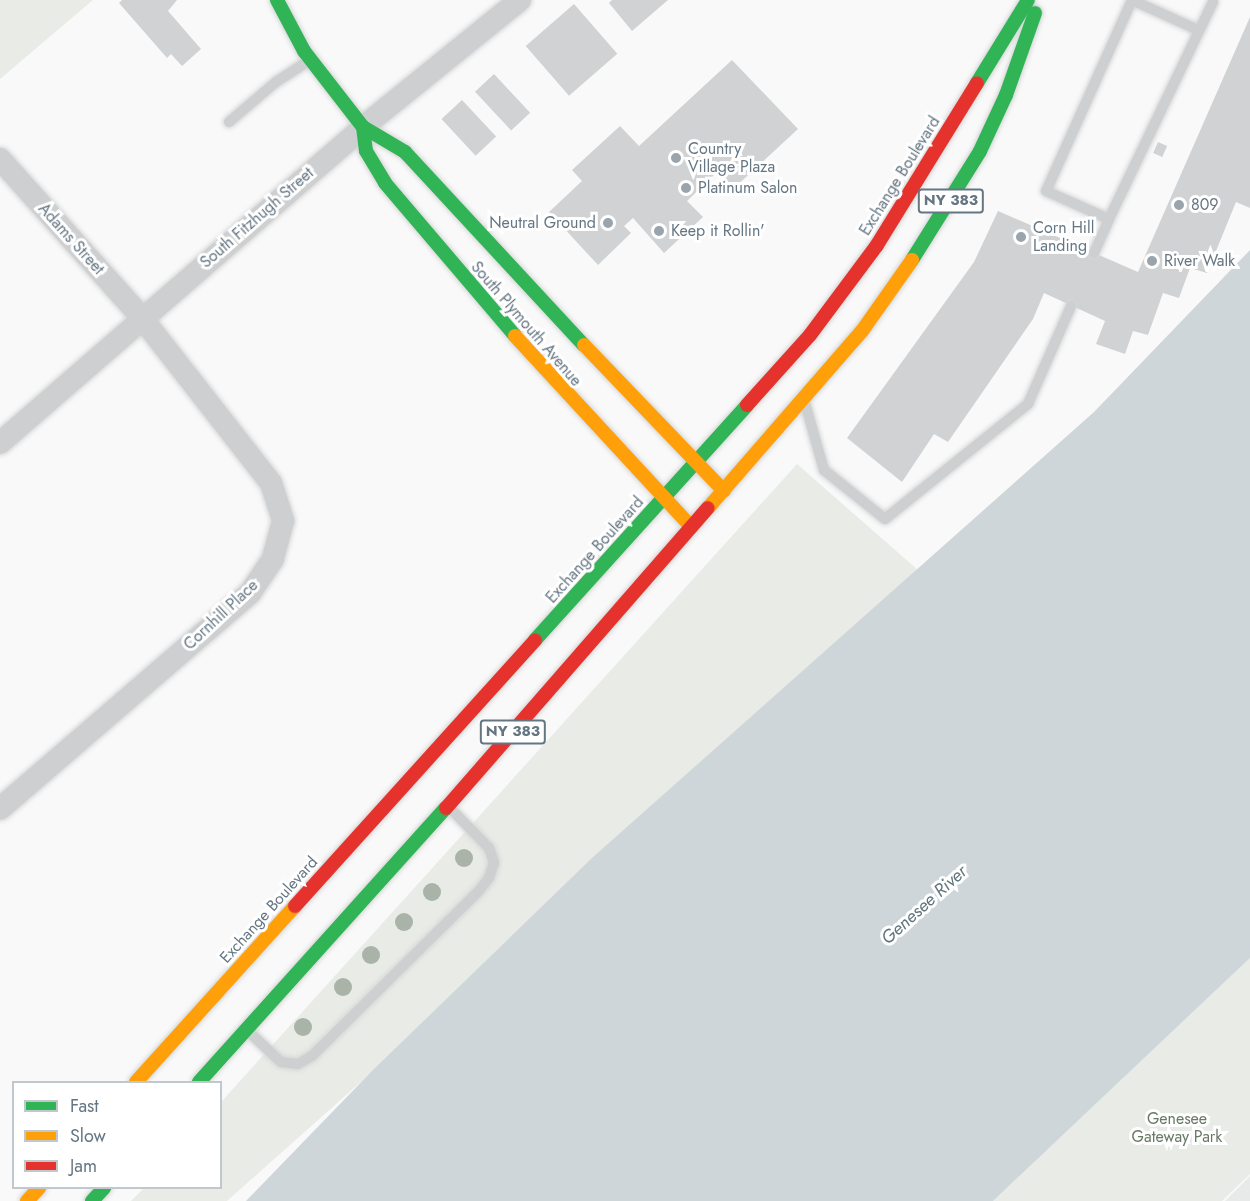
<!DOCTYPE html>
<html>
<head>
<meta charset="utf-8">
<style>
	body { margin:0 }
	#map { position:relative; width:1250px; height:1201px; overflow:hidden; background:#f9f9f9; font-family:Jost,sans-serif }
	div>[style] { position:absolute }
	.built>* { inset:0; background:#e8e9e9 }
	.green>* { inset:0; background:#e8ebe6 }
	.water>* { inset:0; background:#ced6d9 }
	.building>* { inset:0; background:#d0d2d3; transform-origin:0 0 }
	.roads { filter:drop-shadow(0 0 2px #d5d6d7) drop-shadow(0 0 2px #d5d6d7) }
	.lane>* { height:10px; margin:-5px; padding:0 5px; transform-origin:5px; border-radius:5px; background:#cecfd0 }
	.street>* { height:22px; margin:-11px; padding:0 11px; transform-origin:11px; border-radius:11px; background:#cecfd0 }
	.fast>* { height:14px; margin:-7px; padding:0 7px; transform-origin:7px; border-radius:7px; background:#30b455 }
	.slow>* { height:14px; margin:-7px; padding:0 7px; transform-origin:7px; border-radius:7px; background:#ff9f0a }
	.jam>* { height:14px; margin:-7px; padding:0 7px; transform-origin:7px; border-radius:7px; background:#e5322d }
	.trees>* { width:18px; height:18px; margin:-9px; border-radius:50%; background:#a9b3a7 }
	.dots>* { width:16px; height:16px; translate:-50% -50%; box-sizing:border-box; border:3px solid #fff; border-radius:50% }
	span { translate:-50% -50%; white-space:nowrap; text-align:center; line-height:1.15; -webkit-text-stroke:6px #fff; paint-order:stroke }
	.shield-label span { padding:2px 4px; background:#fff; border:2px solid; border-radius:4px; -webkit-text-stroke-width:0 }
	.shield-label { font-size:15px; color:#657683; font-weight:700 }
	.poi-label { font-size:16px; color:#657683 }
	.left { translate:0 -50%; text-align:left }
	.right { translate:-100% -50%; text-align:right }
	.street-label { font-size:16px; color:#657683 }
	.park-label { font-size:16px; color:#687a64 }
	.water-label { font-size:18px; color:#60757c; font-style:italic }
	.legend { position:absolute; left:12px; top:1081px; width:210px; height:108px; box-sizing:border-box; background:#fff; border:2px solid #c1c8cd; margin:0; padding:8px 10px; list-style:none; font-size:18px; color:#657683 }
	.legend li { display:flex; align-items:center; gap:12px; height:30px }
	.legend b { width:30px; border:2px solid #c1c8cd }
</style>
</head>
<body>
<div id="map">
	<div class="built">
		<i style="clip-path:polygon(1250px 1176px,1250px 1201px,1225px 1201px)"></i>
	</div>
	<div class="green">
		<i style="clip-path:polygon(0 0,93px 0,0 79px)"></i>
		<i style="clip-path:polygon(797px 464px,927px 578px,227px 1201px,131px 1201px,144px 1188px,220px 1188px,221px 1102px)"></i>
		<i style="clip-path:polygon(1250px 958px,1250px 1174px,1222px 1201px,993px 1201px)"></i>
	</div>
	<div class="water">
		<i style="clip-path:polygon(1250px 250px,1250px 958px,993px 1201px,246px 1201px,372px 1071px,592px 858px,1094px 412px)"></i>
	</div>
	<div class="building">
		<i style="clip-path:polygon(122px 0,177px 0,168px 11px,201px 49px,182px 66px,171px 54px,167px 58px,119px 3px)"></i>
		<i style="clip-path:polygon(612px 0,668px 0,632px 31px,609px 3px)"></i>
		<i style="left:574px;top:4px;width:66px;height:64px;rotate:49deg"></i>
		<i style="clip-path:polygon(1250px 17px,1250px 208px,1236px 202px,1207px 273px,1190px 268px,1179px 298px,1163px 293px,1148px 335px,1133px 331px,1125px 354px,1096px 344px,1105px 321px,1044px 293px,1033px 319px,948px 442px,934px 434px,902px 482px,847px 438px,974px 262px,998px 211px,1138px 272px)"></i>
		<i style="clip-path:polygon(732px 60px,798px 129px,733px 189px,717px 172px,687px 201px,703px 217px,664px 253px,633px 218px,624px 226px,631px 233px,598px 265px,549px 212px,582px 181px,572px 170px,620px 126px,639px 146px)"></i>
		<i style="left:494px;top:74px;width:53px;height:26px;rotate:47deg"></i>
		<i style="left:462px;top:100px;width:50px;height:28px;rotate:47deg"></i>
		<i style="left:1158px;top:142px;width:10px;height:12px;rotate:24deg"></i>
	</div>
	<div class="roads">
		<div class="lane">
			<i style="left:1132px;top:0;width:209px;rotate:114.2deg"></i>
			<i style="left:1046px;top:191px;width:69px;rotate:24deg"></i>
			<i style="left:1109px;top:219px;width:241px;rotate:-64.4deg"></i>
			<i style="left:1132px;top:0;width:72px;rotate:24.4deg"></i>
			<i style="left:229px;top:122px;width:62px;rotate:-40.4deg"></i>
			<i style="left:276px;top:82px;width:38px;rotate:-33deg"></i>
			<i style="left:1094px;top:253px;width:37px;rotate:-66deg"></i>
			<i style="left:805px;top:403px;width:70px;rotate:74.2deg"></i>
			<i style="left:824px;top:470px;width:78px;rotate:38.8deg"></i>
			<i style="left:885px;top:519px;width:184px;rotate:-38.8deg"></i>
			<i style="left:1028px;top:404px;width:107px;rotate:-66.3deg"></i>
			<i style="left:249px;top:1032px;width:44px;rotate:43.2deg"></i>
			<i style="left:281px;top:1062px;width:17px;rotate:7deg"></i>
			<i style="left:298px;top:1064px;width:16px;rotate:-30deg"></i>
			<i style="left:312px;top:1056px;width:233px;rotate:-44.7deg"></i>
			<i style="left:478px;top:892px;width:18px;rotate:-52deg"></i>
			<i style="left:489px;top:878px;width:16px;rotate:-72deg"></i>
			<i style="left:494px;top:863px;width:16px;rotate:-108deg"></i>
			<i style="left:489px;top:848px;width:56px;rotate:-134.3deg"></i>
		</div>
		<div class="street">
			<i style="left:0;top:159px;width:213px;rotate:48.2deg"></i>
			<i style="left:142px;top:318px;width:209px;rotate:52deg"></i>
			<i style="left:271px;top:483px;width:40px;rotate:72deg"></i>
			<i style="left:283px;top:521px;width:39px;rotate:105deg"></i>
			<i style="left:273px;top:559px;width:41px;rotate:124.1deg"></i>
			<i style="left:250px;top:593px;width:330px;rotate:139.2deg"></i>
			<i style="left:0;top:443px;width:481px;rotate:-41deg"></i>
			<i style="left:363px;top:127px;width:202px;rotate:-39deg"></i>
		</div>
		<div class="fast">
			<i style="left:277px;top:0;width:58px;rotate:62.1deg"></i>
			<i style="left:304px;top:51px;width:96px;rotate:52.2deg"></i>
			<i style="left:363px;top:127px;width:49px;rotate:30.8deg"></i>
			<i style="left:405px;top:152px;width:263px;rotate:47.2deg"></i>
			<i style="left:977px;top:83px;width:97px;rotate:-58.4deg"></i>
			<i style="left:363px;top:127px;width:24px;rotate:83deg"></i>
			<i style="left:366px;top:151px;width:37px;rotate:59deg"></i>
			<i style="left:385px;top:183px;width:201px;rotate:49.6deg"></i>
			<i style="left:912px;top:260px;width:128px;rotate:-58deg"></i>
			<i style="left:980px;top:151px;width:62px;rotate:-65.1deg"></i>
			<i style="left:1006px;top:95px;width:87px;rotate:-70.5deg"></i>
			<i style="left:535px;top:640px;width:316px;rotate:-47.9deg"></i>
			<i style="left:199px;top:1082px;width:369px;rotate:-48deg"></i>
			<i style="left:92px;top:1201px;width:18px;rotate:-47deg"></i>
		</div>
		<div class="slow">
			<i style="left:515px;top:336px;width:260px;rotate:47.3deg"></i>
			<i style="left:584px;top:345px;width:202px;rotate:46.2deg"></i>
			<i style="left:708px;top:508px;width:235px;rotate:-49deg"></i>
			<i style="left:862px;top:331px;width:87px;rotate:-54.8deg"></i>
			<i style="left:136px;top:1082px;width:237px;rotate:-47.9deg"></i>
			<i style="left:27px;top:1201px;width:18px;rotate:-47deg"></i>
		</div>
		<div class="jam">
			<i style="left:747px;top:405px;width:94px;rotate:-48deg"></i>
			<i style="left:810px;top:335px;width:112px;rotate:-53.3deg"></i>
			<i style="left:877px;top:245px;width:190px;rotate:-58.3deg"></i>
			<i style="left:446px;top:808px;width:398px;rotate:-48.9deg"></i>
			<i style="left:295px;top:906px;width:358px;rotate:-47.9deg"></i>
		</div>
	</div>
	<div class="trees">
		<i style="left:464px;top:858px"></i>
		<i style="left:432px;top:892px"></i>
		<i style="left:404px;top:922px"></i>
		<i style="left:371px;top:955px"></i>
		<i style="left:343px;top:987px"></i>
		<i style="left:303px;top:1027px"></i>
	</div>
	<div class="dots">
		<i style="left:676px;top:158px;background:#99a4ac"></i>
		<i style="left:686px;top:188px;background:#99a4ac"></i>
		<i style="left:1179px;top:205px;background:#99a4ac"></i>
		<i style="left:608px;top:223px;background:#99a4ac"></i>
		<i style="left:659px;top:231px;background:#99a4ac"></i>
		<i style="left:1021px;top:237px;background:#99a4ac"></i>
		<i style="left:1152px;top:261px;background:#99a4ac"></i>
	</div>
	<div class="shield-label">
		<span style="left:951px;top:201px">NY 383</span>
		<span style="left:513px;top:732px">NY 383</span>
	</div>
	<div class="poi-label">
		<span class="left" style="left:688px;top:158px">Country<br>Village Plaza</span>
		<span class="left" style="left:698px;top:188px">Platinum Salon</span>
		<span class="left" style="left:1191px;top:205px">809</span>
		<span class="right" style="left:596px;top:223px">Neutral Ground</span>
		<span class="left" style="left:1033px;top:237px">Corn Hill<br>Landing</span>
		<span class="left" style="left:671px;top:231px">Keep it Rollin'</span>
		<span class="left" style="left:1164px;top:261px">River Walk</span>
	</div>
	<div class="street-label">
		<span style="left:900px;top:176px;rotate:-58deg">Exchange Boulevard</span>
		<span style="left:257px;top:218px;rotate:-41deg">South Fitzhugh Street</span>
		<span style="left:71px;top:239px;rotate:48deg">Adams Street</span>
		<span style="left:526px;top:324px;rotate:49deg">South Plymouth Avenue</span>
		<span style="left:595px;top:550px;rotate:-48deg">Exchange Boulevard</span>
		<span style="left:221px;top:615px;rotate:-43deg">Cornhill Place</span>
		<span style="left:269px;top:910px;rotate:-48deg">Exchange Boulevard</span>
	</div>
	<div class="park-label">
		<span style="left:1177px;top:1128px">Genesee<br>Gateway Park</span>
	</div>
	<div class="water-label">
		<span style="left:924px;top:905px;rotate:-42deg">Genesee River</span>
	</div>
	<ul class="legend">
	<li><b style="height:8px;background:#30b455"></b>Fast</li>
	<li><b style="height:8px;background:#ff9f0a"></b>Slow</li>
	<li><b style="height:8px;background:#e5322d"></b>Jam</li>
	</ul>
</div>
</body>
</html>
